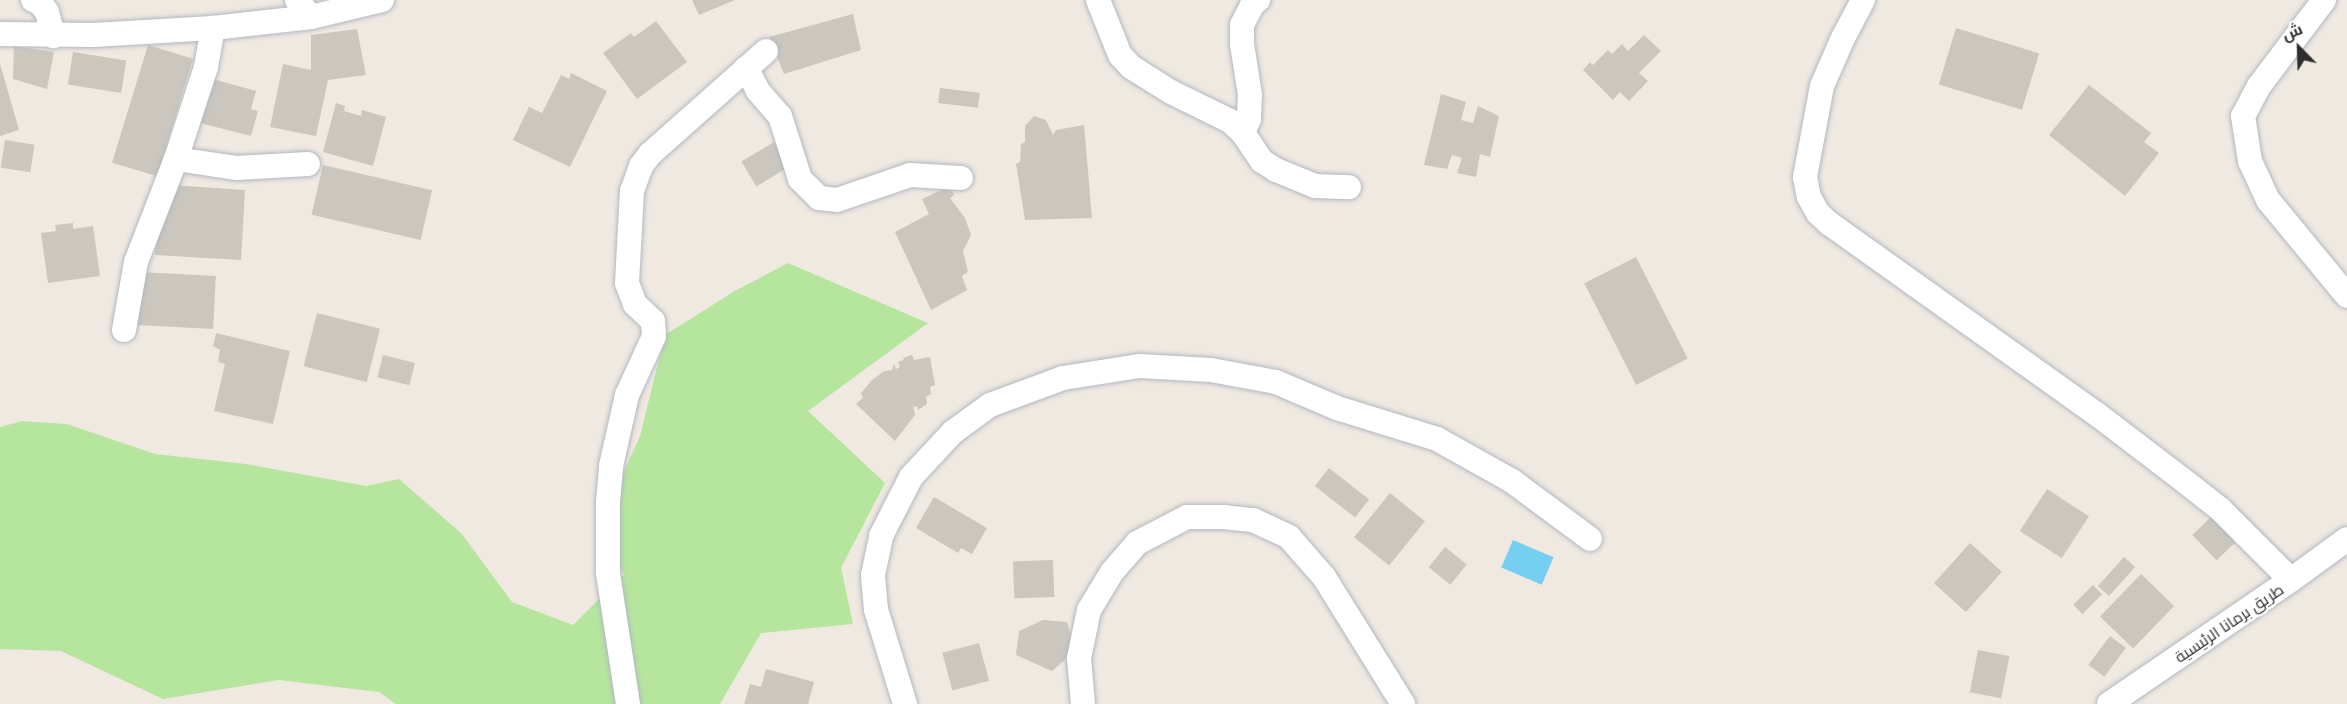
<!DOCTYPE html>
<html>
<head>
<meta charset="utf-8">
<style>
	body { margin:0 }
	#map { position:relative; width:2347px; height:704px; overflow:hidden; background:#efe9e1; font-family:"IBM Plex Sans",Cairo,sans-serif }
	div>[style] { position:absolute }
	.green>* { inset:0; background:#b6e59e }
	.water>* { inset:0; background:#75cff0; transform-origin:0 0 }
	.building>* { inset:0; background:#cbc7bf; transform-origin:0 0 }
	.roads { filter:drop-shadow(0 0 2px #b4b7c1) drop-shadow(0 0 2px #b4b7c1) }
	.minor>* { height:24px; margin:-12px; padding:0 12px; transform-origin:12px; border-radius:12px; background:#fff }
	span { translate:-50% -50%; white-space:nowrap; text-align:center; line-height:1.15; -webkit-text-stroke:4.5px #fff; paint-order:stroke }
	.street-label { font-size:16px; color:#2e2e2e }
	.north { position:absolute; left:2269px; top:18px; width:60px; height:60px; -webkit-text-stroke:4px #fff; paint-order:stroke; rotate:337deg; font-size:16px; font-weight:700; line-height:24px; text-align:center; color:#2e2e2e }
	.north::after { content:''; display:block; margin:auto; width:21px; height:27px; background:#2e2e2e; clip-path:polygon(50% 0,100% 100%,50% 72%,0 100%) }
</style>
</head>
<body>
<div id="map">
	<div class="green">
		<i style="clip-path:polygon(788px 263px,928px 323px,808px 411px,885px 483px,841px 568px,853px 624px,761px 633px,720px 704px,396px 704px,379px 692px,279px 680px,163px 699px,61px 651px,0 649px,0 427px,22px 421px,67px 424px,155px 454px,246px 464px,366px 486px,399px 479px,461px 533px,512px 602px,573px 625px,624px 574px,598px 529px,640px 436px,665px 335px,733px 292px)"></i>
	</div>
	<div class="water">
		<i style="left:1513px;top:540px;width:44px;height:30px;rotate:23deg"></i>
	</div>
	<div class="building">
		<i style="clip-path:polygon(692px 0,735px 0,699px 15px)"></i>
		<i style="clip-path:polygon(853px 14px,861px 50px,784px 74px,769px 37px)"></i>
		<i style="clip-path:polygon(656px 21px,687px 62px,637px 99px,603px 53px,631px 33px,634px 37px)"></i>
		<i style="left:1956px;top:28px;width:87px;height:59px;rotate:17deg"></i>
		<i style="clip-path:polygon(357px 29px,366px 75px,328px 80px,316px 136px,270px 127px,283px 64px,311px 70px,311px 35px)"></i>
		<i style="clip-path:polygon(1644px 35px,1661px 51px,1639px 73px,1648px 81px,1629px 101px,1620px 92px,1613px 100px,1583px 70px,1590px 62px,1593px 65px,1608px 50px,1612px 54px,1622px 44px,1628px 51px)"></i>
		<i style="left:148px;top:45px;width:47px;height:123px;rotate:17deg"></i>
		<i style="clip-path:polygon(14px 46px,54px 52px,47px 89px,13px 79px)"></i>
		<i style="left:73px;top:52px;width:54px;height:33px;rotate:9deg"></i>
		<i style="clip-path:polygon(0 64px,19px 130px,0 136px)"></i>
		<i style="clip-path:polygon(571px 73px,607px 91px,570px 167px,513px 140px,529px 107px,542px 113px,561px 75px,569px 79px)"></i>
		<i style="clip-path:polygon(213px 79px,256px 91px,251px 109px,258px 111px,251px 136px,196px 122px)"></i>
		<i style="clip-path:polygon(2089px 85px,2151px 133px,2144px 142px,2159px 153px,2125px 196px,2049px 135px)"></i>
		<i style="left:940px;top:88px;width:40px;height:15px;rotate:7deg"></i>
		<i style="clip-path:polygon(1441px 94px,1466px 102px,1461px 120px,1473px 123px,1478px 106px,1499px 116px,1490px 157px,1480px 154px,1476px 177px,1457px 173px,1462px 158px,1452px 155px,1447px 169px,1424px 165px)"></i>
		<i style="clip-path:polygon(336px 103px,345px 106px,344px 111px,361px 116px,362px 110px,386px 117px,373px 166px,323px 152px)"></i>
		<i style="clip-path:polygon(1034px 116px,1046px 120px,1053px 135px,1056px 130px,1084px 125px,1092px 218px,1025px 220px,1016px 164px,1020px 162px,1021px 144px,1025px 142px,1025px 126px)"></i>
		<i style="left:5px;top:140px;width:30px;height:28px;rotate:9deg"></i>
		<i style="left:774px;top:142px;width:29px;height:38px;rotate:59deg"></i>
		<i style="left:323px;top:165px;width:112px;height:51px;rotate:13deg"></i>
		<i style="clip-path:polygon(170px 185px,245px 190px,241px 260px,155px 255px,158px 211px)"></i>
		<i style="clip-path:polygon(950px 186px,954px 195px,950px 198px,965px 218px,971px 235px,963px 251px,968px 272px,962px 276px,967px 290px,931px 310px,895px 232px,929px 214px,922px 199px)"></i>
		<i style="clip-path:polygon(73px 223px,73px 229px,93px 226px,100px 276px,48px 283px,41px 233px,56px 231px,55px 225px)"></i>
		<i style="left:1636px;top:257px;width:114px;height:58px;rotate:63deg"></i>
		<i style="left:140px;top:272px;width:76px;height:53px;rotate:3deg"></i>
		<i style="left:317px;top:313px;width:65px;height:55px;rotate:14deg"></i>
		<i style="clip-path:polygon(216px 333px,290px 351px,273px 424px,214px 411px,225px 364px,218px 362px,220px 350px,213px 346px)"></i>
		<i style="left:383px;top:355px;width:33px;height:23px;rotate:14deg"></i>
		<i style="clip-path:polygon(912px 355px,914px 360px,930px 357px,935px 385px,930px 387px,931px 394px,926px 397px,927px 404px,918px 410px,917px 406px,913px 407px,915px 415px,895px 441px,856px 404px,863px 398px,861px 393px,872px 380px,884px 371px,892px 370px,894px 364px,896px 369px,900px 367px,898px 362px,904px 360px,903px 358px)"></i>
		<i style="left:1329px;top:468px;width:51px;height:23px;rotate:38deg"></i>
		<i style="left:2047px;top:489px;width:50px;height:50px;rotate:33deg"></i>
		<i style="left:1390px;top:493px;width:45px;height:57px;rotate:39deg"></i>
		<i style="clip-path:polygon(934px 497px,987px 528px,972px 554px,961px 548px,958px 553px,916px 528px)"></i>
		<i style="left:2211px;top:517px;width:35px;height:26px;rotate:46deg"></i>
		<i style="left:1970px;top:543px;width:43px;height:54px;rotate:42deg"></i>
		<i style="left:1445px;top:547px;width:28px;height:26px;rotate:39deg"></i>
		<i style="left:2124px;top:557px;width:15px;height:39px;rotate:42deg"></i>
		<i style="left:1053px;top:560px;width:37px;height:40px;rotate:88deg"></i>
		<i style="left:2141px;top:574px;width:46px;height:59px;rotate:44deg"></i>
		<i style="left:2093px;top:585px;width:13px;height:28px;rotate:45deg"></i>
		<i style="clip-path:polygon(1043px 620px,1067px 622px,1075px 651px,1052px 671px,1016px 655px,1019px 631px)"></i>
		<i style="left:2110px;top:636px;width:20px;height:36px;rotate:37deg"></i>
		<i style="left:979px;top:643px;width:39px;height:38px;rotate:75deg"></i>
		<i style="left:1978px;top:650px;width:32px;height:43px;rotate:11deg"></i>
		<i style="clip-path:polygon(766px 669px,814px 682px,808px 704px,744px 704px,750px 684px,761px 687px)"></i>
	</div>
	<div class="roads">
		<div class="minor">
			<i style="left:33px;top:0;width:8px;rotate:23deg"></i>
			<i style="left:40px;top:3px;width:11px;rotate:52deg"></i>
			<i style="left:47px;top:12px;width:25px;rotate:76deg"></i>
			<i style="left:297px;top:0;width:22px;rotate:51deg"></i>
			<i style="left:311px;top:17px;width:73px;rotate:-13.5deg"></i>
			<i style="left:1098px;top:0;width:59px;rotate:68.2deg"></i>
			<i style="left:1120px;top:55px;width:16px;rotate:47deg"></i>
			<i style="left:1131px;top:67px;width:47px;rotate:32deg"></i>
			<i style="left:1171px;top:92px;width:66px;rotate:26.2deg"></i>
			<i style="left:1230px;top:121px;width:18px;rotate:43deg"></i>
			<i style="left:1243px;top:133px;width:34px;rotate:56deg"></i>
			<i style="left:1262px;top:161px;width:17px;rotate:33deg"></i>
			<i style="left:1276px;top:170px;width:42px;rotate:22.3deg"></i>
			<i style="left:1315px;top:186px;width:34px;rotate:2deg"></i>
			<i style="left:1863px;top:0;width:45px;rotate:117.7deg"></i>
			<i style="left:1842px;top:40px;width:50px;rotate:113.5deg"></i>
			<i style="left:1822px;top:86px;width:93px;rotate:100.6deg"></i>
			<i style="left:1805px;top:177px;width:20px;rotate:79deg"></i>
			<i style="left:1809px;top:197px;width:18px;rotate:61deg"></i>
			<i style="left:1818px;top:213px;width:16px;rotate:43deg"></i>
			<i style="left:1830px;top:224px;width:329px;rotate:35.5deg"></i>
			<i style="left:2098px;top:415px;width:112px;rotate:37.4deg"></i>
			<i style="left:2187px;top:483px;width:42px;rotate:38.2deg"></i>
			<i style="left:2220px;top:509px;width:100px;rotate:45deg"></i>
			<i style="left:2324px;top:0;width:108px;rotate:127.1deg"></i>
			<i style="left:2259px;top:86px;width:34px;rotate:118deg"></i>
			<i style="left:2243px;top:116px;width:46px;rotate:81.2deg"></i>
			<i style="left:2250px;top:161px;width:43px;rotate:65.2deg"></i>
			<i style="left:2268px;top:200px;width:124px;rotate:50.5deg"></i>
			<i style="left:0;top:34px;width:93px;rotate:0.6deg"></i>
			<i style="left:93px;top:35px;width:120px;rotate:-3.3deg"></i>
			<i style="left:213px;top:28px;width:99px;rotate:-6.4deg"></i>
			<i style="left:746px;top:68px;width:26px;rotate:62deg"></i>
			<i style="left:758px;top:91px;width:33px;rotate:49deg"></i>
			<i style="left:780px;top:116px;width:66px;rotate:72.4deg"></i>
			<i style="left:800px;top:179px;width:27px;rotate:45deg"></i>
			<i style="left:819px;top:198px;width:18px;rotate:6deg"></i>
			<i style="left:837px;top:200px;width:77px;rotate:-18.9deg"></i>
			<i style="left:910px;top:175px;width:51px;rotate:3.4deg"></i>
			<i style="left:1243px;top:133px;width:15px;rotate:-67deg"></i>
			<i style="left:1249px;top:119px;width:24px;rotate:-88deg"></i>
			<i style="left:1250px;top:95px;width:52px;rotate:-98.9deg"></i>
			<i style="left:1242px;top:44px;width:19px;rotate:-90deg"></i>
			<i style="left:1242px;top:25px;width:22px;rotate:-63deg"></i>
			<i style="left:1252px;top:5px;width:8px;rotate:-40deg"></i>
			<i style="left:176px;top:159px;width:62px;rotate:8.4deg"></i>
			<i style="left:237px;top:168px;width:71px;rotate:-3.2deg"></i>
			<i style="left:124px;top:330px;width:69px;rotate:-80deg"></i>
			<i style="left:136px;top:262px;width:110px;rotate:-68.8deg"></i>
			<i style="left:176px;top:159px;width:97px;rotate:-71.9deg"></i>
			<i style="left:206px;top:67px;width:40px;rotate:-80deg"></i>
			<i style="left:628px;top:704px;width:133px;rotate:-98.7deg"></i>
			<i style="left:608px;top:573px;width:71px;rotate:-90deg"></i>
			<i style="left:608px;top:502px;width:36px;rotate:-85deg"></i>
			<i style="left:611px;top:466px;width:73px;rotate:-77.3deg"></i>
			<i style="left:627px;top:395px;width:65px;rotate:-65.4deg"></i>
			<i style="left:654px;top:336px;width:15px;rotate:-94deg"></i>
			<i style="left:653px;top:321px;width:25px;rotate:-137deg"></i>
			<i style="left:635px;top:304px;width:22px;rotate:-111deg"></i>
			<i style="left:627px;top:283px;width:92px;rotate:-86.9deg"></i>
			<i style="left:632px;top:191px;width:27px;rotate:-70deg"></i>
			<i style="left:641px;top:166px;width:15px;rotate:-53deg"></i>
			<i style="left:650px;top:154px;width:155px;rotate:-41.6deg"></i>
			<i style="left:905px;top:704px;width:98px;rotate:-107.1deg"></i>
			<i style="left:876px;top:610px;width:35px;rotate:-95deg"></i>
			<i style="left:873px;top:575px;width:40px;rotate:-78deg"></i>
			<i style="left:881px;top:536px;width:66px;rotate:-63deg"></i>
			<i style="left:911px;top:477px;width:62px;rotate:-47deg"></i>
			<i style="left:953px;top:432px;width:46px;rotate:-36.1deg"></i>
			<i style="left:990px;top:405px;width:78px;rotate:-20.3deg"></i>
			<i style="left:1063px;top:378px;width:78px;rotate:-8.9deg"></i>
			<i style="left:1140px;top:366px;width:71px;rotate:3.2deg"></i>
			<i style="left:1211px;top:370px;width:66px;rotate:10.5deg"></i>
			<i style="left:1276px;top:382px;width:66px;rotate:23.1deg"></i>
			<i style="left:1337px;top:408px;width:105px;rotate:17.2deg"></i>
			<i style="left:1437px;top:439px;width:86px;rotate:29.2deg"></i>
			<i style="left:1512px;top:481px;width:97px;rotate:36.6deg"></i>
			<i style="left:1083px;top:704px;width:46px;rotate:-95deg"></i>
			<i style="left:1079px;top:658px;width:49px;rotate:-78.2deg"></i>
			<i style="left:1089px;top:610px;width:44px;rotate:-58.8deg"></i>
			<i style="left:1112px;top:572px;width:38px;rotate:-49deg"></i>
			<i style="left:1137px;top:543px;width:56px;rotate:-27.5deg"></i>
			<i style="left:1187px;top:517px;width:36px"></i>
			<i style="left:1223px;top:517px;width:30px;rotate:6deg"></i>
			<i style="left:1253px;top:520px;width:40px;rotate:25deg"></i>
			<i style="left:1289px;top:537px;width:53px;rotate:48.8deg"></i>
			<i style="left:1324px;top:577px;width:150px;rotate:58.1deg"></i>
			<i style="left:2109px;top:704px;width:220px;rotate:-34.3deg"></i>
			<i style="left:2291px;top:580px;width:69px;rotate:-36.2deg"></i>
		</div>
	</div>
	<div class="street-label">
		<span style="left:2229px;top:623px;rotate:-34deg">طريق برمانا الرئيسية</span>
	</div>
	<div class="north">ش</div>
</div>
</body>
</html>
